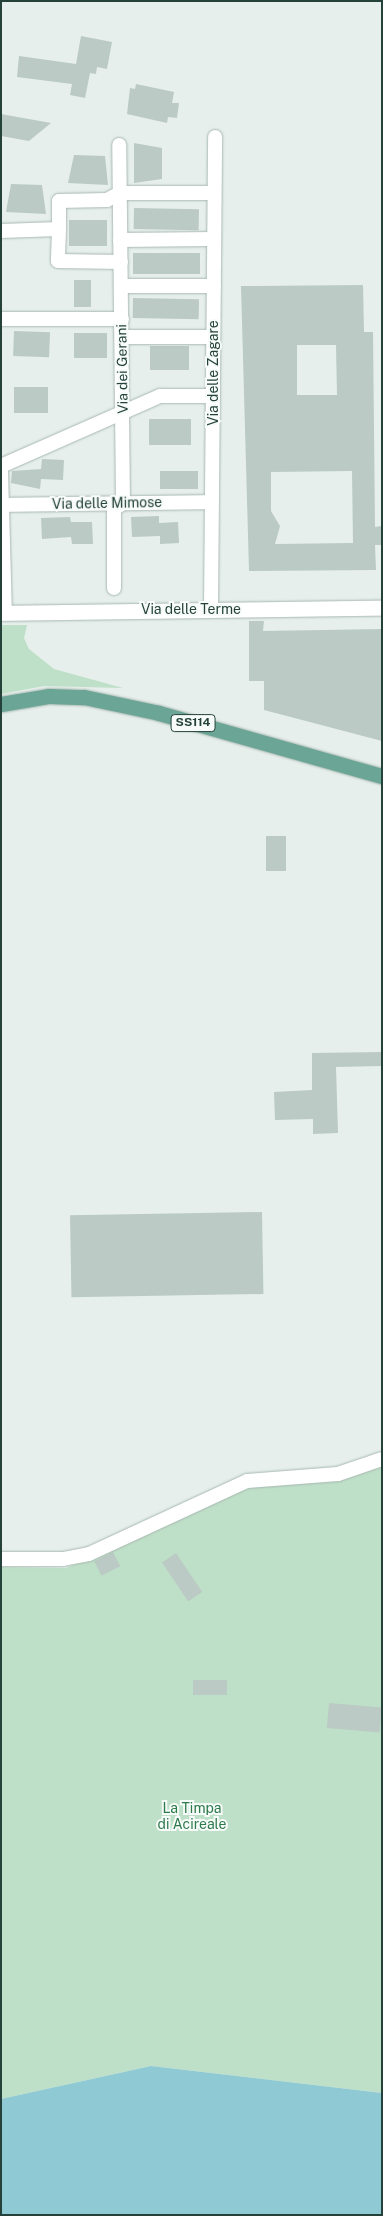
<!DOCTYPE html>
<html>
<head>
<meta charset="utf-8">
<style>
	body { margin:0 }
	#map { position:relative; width:383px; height:2216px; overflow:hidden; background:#e6efeb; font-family:"Public Sans",sans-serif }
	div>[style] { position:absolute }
	.green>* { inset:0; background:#bfe0c8 }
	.water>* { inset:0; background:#8ec9d4 }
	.building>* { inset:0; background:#bbcac4; transform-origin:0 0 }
	.roads { filter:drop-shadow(0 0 1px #a8b8b2) drop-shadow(0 0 1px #a8b8b2) }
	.street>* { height:14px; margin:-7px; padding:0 7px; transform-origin:7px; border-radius:7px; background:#fff }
	.secondary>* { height:15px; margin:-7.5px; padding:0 7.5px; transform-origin:7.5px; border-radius:7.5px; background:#fff }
	.primary>* { height:15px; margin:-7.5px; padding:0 7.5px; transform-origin:7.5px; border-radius:7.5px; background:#6aa596 }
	span { translate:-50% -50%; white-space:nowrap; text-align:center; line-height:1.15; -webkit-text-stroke:4px #f7fbf9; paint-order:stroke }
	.shield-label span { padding:1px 4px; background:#f7fbf9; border:1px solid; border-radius:4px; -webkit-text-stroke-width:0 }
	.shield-label { font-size:12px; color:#24423a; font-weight:700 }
	.street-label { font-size:14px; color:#24423a }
	.park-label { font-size:14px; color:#2d7a4b }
	.frame { position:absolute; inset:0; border:2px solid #24423a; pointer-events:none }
</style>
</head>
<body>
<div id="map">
	<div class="green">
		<i style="clip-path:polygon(1px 625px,27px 625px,24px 638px,29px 649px,54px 669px,123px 688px,44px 686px,1px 694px)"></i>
		<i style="clip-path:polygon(382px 1463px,382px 2093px,151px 2066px,1px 2099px,1px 1567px,66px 1568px,249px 1487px)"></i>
	</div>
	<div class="water">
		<i style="clip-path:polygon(151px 2066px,382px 2093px,382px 2215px,1px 2215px,1px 2099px)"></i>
	</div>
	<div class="building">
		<i style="clip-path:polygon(81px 36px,112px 42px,107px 69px,97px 67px,96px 74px,90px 73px,85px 98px,70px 95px,72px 84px,17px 77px,19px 56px,76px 64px)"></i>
		<i style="clip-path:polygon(136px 84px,174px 92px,172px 103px,179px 103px,177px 118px,168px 117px,167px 123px,127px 114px,130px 88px,135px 89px)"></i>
		<i style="clip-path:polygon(1px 114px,51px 123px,29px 141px,1px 136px)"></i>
		<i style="clip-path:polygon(134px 143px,162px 148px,162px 179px,134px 183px)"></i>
		<i style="clip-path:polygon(74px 155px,105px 156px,108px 185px,68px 183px)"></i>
		<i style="clip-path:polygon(11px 184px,42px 185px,46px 214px,6px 212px)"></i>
		<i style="left:134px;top:208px;width:65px;height:21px;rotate:1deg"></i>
		<i style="left:69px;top:220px;width:38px;height:26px"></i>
		<i style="left:200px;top:253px;width:21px;height:67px;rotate:90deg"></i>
		<i style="left:74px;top:280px;width:17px;height:27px"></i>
		<i style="clip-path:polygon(evenodd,363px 285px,364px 332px,373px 332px,375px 527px,382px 526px,382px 545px,375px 545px,376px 570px,249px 571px,241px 286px,363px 285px,297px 345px,336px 345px,337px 395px,297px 395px,297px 345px,363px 285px,352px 471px,353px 543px,275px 544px,280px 526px,271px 511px,271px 472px,352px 471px)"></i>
		<i style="left:133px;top:298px;width:66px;height:20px;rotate:1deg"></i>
		<i style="left:14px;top:331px;width:36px;height:25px;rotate:2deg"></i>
		<i style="left:74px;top:333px;width:33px;height:25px"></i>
		<i style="left:150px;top:346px;width:39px;height:24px"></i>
		<i style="left:14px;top:387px;width:34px;height:26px"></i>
		<i style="left:191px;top:419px;width:26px;height:42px;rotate:90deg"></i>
		<i style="clip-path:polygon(42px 459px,64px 460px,63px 480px,41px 479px,40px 489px,11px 483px,12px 471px,41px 469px)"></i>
		<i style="left:160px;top:471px;width:38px;height:18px"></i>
		<i style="clip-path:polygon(159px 516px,159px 523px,178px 522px,179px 543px,160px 544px,160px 536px,132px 537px,131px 517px)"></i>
		<i style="clip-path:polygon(70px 517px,71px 522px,92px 522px,93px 544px,72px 544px,71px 537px,42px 539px,41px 518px)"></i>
		<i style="clip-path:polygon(249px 621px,264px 621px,263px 631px,382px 629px,382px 741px,264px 710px,264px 681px,249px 681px)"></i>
		<i style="left:266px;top:836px;width:20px;height:35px"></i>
		<i style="clip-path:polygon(382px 1052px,382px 1066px,336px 1067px,338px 1133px,313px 1134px,313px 1119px,275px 1120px,274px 1092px,312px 1090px,312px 1053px)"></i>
		<i style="left:262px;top:1212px;width:82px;height:192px;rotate:89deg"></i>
		<i style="left:113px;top:1552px;width:16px;height:21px;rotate:63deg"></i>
		<i style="left:176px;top:1553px;width:47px;height:17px;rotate:56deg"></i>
		<i style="left:193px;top:1680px;width:34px;height:15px"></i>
		<i style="left:329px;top:1703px;width:53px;height:25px;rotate:5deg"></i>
	</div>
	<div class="roads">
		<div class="street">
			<i style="left:59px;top:229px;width:32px;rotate:92deg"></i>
			<i style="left:58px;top:261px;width:63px;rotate:0.9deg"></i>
			<i style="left:1px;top:231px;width:58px;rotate:-2deg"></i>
			<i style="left:59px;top:229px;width:28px;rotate:-90deg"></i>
			<i style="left:59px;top:201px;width:48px;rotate:-1.2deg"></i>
			<i style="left:107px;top:200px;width:15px;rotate:-28deg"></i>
			<i style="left:120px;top:193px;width:94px"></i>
			<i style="left:120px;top:240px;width:94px;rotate:-0.6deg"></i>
			<i style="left:121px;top:286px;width:93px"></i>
			<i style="left:1px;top:319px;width:121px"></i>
			<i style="left:122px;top:337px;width:91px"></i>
			<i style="left:1px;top:466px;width:174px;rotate:-23.8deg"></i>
			<i style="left:160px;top:396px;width:53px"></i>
			<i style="left:1px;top:472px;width:140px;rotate:88.4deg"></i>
			<i style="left:2px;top:505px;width:210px;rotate:-0.8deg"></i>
			<i style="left:114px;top:588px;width:79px;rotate:-90deg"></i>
			<i style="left:114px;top:509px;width:11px;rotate:-34deg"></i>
			<i style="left:123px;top:503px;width:358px;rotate:-90.6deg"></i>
			<i style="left:211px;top:609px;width:472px;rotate:-89.5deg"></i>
			<i style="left:1px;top:1559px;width:62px"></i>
			<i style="left:63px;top:1559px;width:26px;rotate:-11deg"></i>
			<i style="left:89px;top:1554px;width:174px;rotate:-24.8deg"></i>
			<i style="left:247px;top:1481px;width:91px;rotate:-4.4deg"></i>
			<i style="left:338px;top:1474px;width:46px;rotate:-18.8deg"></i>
		</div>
		<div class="secondary">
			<i style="left:1px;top:613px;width:381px;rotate:-0.8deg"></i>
		</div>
		<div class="primary">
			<i style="left:1px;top:704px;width:49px;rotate:-9.5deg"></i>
			<i style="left:49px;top:696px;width:35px;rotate:2deg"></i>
			<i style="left:84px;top:697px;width:77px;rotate:12deg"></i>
			<i style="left:159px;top:713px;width:232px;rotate:15.8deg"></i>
		</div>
	</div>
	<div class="shield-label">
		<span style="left:193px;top:723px">SS114</span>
	</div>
	<div class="street-label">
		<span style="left:122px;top:369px;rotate:-91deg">Via dei Gerani</span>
		<span style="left:213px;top:373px;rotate:-90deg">Via delle Zagare</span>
		<span style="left:107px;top:503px;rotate:-1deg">Via delle Mimose</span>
		<span style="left:191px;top:609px">Via delle Terme</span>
	</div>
	<div class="park-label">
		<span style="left:192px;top:1816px">La Timpa<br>di Acireale</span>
	</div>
	<div class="frame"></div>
</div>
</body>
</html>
